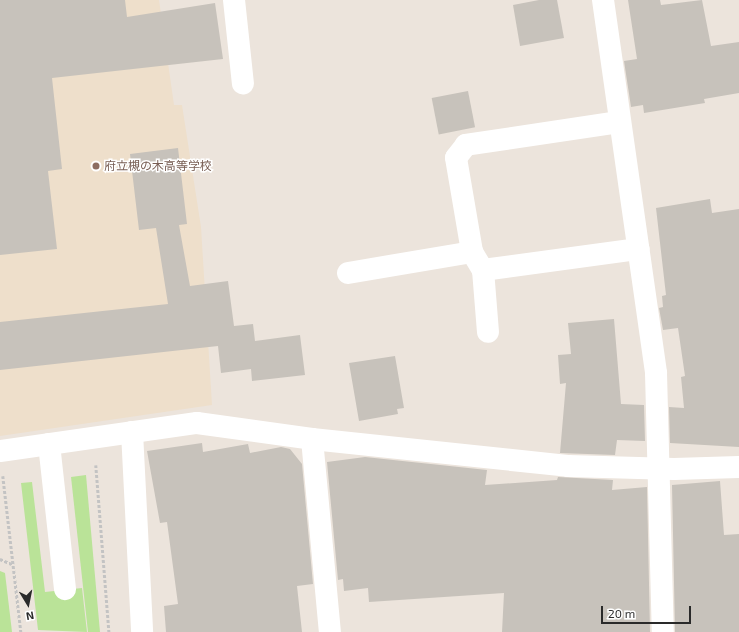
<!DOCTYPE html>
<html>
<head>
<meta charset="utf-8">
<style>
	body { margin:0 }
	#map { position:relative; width:739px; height:632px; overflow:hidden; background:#ece4dc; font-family:"Exo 2","Noto Sans JP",sans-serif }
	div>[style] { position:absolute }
	.education>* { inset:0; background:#eedfcb }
	.green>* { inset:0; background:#bae398 }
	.building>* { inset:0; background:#c7c2bb; transform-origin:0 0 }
	.path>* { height:2.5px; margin-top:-1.25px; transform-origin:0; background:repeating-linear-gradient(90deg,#c3c3c3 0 3px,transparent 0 5px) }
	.minor>* { height:22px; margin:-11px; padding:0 11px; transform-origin:11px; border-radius:11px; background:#fff }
	.dots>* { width:11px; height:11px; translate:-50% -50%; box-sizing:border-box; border:2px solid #fff; border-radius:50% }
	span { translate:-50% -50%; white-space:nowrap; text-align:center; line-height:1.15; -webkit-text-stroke:3px #fff; paint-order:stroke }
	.education-label { font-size:12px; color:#785e54 }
	.left { translate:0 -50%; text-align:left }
	.north { position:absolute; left:8px; top:584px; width:40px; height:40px; -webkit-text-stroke:3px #fff; paint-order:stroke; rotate:170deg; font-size:11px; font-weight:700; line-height:16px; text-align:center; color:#2a2a2a }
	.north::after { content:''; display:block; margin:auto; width:14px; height:18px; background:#2a2a2a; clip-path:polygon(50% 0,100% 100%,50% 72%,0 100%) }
	.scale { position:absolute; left:601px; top:606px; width:90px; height:18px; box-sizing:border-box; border:2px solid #2a2a2a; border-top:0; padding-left:5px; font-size:12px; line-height:14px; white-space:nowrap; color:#2a2a2a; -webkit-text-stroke:3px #fff; paint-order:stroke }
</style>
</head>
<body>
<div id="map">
	<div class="education">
		<i style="clip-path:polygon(0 0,159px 0,174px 105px,182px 105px,201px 227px,212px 405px,0 436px)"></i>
	</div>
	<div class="green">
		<i style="clip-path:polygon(86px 475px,100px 632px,88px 632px,71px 477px)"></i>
		<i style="clip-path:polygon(32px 482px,45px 592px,82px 588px,87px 632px,38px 630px,21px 483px)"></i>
		<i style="clip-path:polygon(0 571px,5px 573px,12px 632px,0 632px)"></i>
	</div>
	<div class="building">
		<i style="clip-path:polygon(0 0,125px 0,127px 17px,215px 3px,223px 59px,52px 78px,62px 169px,48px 171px,57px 249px,0 255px)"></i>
		<i style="clip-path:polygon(539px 0,557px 0,564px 38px,520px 46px,513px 5px)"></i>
		<i style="clip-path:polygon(628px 0,660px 0,661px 5px,702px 0,711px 46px,739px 42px,739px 93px,704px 99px,705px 103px,644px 113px,643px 105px,631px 107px,624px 61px,637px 59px)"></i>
		<i style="left:468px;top:91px;width:37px;height:37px;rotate:79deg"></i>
		<i style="clip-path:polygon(178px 148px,187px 224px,179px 225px,190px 286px,228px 281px,234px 326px,253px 324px,255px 341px,300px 335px,305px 375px,252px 381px,251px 369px,221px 373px,218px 346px,0 370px,0 322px,168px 304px,156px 228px,139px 230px,130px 154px)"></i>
		<i style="clip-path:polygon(710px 199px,712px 213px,739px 209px,739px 447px,670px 443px,669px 407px,684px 408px,681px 377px,685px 376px,678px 328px,663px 330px,659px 308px,663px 307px,662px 296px,666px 295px,656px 208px)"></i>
		<i style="clip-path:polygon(614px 319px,621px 404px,644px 405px,645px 441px,617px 440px,615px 455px,560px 453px,566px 383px,560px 384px,558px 355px,571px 354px,568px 323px)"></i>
		<i style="clip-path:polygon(395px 356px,404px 408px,397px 409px,398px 414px,359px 421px,349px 363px)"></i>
		<i style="clip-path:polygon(202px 443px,203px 452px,248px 444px,250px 453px,281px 447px,290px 449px,302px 464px,313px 584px,297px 586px,302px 632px,166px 632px,164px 606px,178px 604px,167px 522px,160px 523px,147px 451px)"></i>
		<i style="clip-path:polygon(365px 457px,487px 470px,485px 485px,557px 480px,558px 477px,613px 480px,612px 490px,647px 487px,650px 632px,502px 632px,504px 593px,369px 602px,368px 588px,344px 591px,343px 579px,338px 580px,327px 462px)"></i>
		<i style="clip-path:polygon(720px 481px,724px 535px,739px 534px,739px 632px,675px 632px,672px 485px)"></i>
	</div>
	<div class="path">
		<i style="left:96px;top:465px;width:168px;rotate:85.5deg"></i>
		<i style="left:3px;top:476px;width:157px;rotate:83.4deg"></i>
		<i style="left:0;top:559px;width:15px;rotate:23deg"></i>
	</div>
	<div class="minor">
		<i style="left:234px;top:0;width:84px;rotate:83.9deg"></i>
		<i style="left:603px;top:0;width:377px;rotate:81.9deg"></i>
		<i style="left:656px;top:373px;width:259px;rotate:88.5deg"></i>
		<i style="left:619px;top:122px;width:155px;rotate:171.5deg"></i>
		<i style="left:466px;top:145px;width:16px;rotate:128deg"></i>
		<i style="left:456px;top:158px;width:95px;rotate:80.3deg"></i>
		<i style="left:472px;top:252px;width:21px;rotate:59deg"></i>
		<i style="left:483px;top:270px;width:157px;rotate:-7.7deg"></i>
		<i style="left:483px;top:270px;width:62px;rotate:85.4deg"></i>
		<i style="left:348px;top:273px;width:126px;rotate:-9.6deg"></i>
		<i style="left:132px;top:432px;width:200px;rotate:87.1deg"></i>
		<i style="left:312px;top:439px;width:194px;rotate:84.7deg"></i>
		<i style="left:49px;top:444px;width:146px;rotate:83.7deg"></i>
		<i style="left:0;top:451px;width:199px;rotate:-8.1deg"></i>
		<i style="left:197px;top:423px;width:116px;rotate:7.9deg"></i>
		<i style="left:312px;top:439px;width:257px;rotate:6deg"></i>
		<i style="left:568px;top:466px;width:106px;rotate:1.6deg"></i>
		<i style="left:674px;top:469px;width:65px;rotate:-1.8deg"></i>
	</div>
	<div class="dots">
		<i style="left:96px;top:166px;background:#8d6e63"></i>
	</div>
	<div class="education-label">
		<span class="left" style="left:104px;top:166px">府立槻の木高等学校</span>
	</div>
	<div class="north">N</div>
	<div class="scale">20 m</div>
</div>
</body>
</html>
